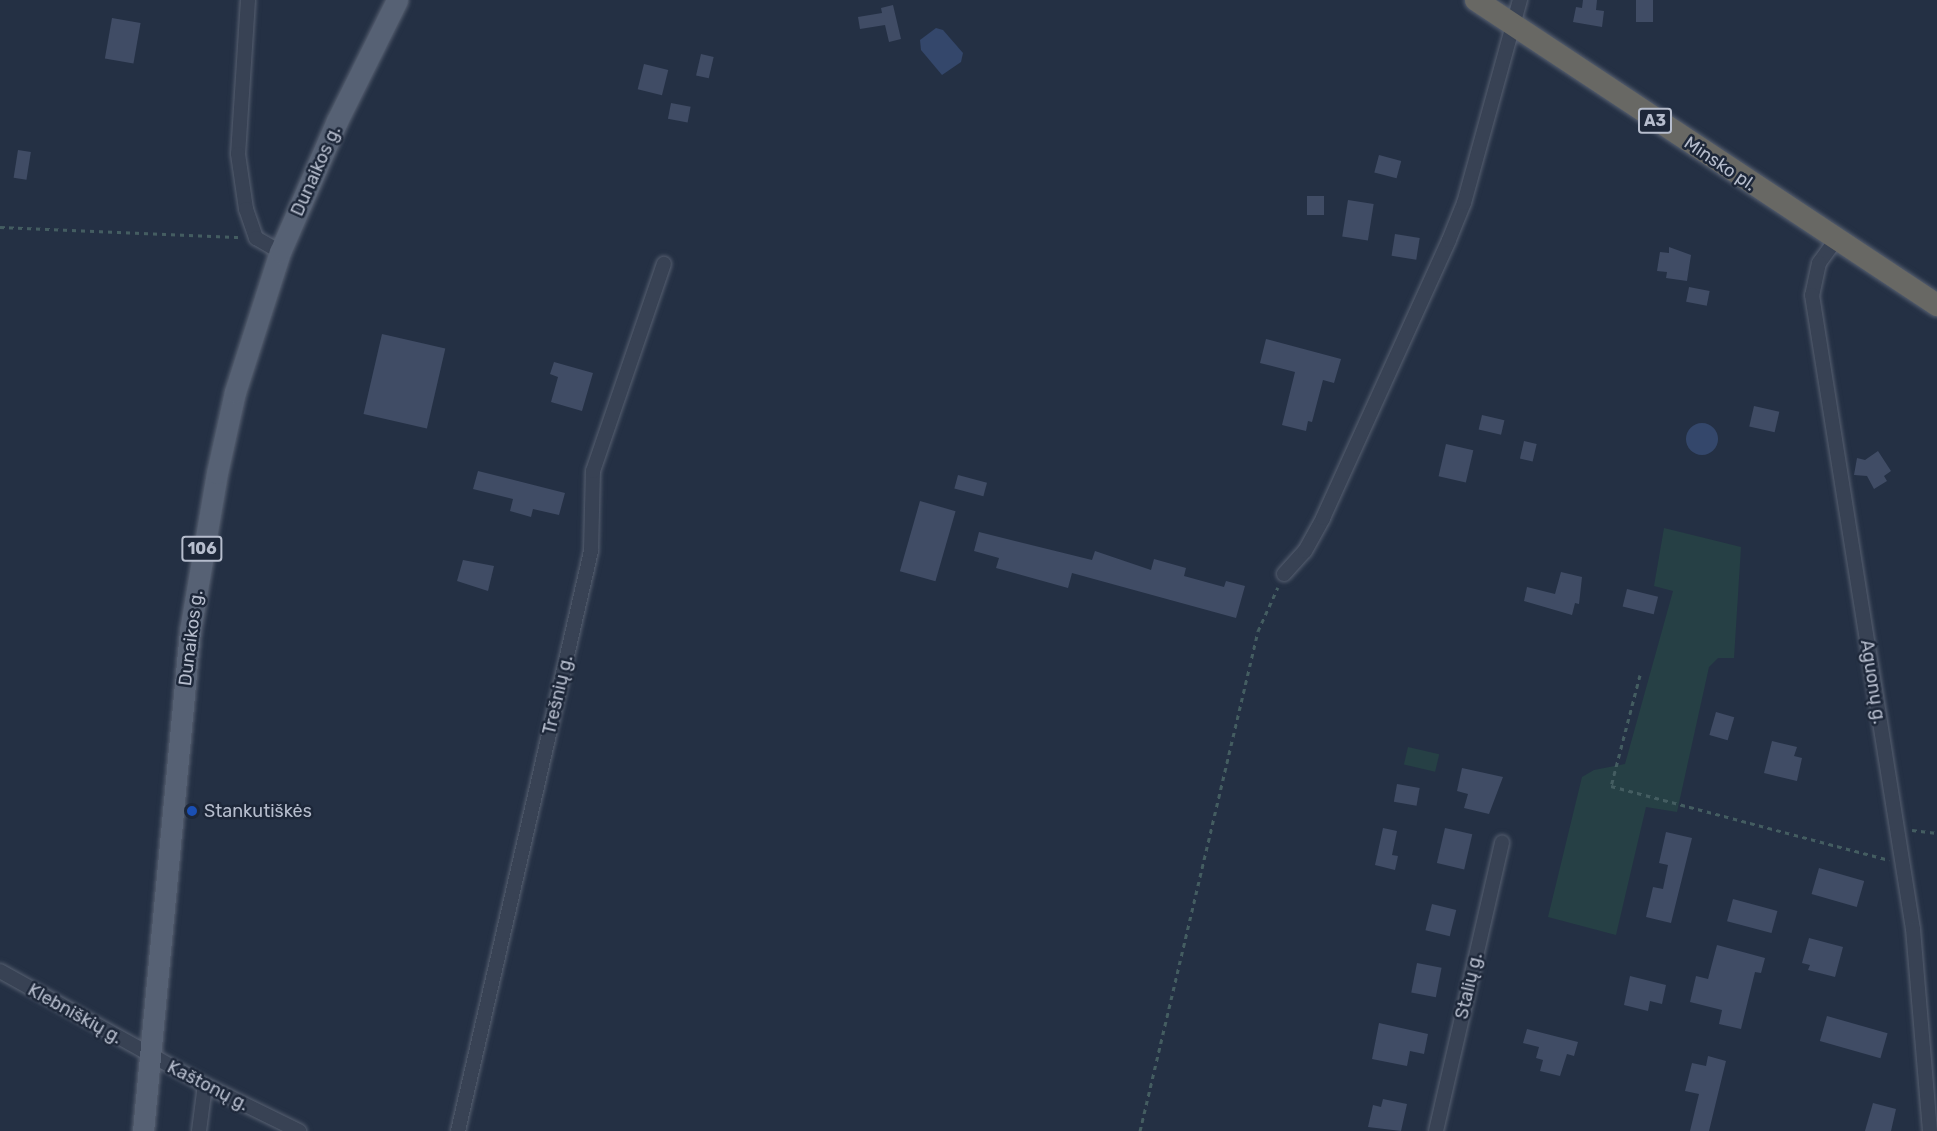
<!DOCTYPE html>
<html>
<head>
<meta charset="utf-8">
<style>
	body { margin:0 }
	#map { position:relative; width:1937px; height:1131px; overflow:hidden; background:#243044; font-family:Rubik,sans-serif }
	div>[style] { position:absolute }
	.green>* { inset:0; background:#264045; transform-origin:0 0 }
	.water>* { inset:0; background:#34476b }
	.round { border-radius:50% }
	.building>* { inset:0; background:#404c65; transform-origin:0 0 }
	.path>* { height:3px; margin-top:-1.5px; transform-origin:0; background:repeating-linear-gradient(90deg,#445d61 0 4.5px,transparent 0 9px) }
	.roads { filter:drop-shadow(0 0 2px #576071) drop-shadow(0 0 2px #576071) }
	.minor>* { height:14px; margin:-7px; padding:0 7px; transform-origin:7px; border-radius:7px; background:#384254 }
	.primary>* { height:21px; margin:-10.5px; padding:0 10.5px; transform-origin:10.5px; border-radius:10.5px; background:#566174 }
	.trunk>* { height:22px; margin:-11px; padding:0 11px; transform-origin:11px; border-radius:11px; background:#686864 }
	.dots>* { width:16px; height:16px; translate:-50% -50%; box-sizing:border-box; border:3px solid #1d2739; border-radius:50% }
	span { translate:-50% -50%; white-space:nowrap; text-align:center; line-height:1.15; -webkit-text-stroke:5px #1d2739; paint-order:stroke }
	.shield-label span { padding:2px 4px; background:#1d2739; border:2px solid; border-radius:4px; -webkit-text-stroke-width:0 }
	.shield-label { font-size:16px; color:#b6bdcd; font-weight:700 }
	.street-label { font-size:18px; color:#b6bdcd }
	.poi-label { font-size:18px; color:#b6bdcd }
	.left { translate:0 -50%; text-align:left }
</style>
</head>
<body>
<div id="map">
	<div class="green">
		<i style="clip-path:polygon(1664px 528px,1741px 547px,1734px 658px,1718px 658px,1709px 667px,1677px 812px,1646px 807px,1616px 935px,1548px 917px,1582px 777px,1594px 770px,1625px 764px,1673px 591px,1654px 586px)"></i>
		<i style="left:1408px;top:747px;width:32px;height:18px;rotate:13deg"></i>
	</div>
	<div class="water">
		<i style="clip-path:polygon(936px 28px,943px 30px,963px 53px,961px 62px,942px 75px,921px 50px,920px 40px)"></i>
		<i class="round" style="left:1686px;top:423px;width:32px;height:32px"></i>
	</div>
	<div class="building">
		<i style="clip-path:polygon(1583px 0,1597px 0,1596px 10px,1604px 11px,1602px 27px,1573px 22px,1576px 7px,1582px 8px)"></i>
		<i style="left:1636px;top:0;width:17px;height:22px"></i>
		<i style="clip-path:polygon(893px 5px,901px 39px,889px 42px,885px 25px,860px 29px,858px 17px,882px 13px,881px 8px)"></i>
		<i style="left:112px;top:18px;width:29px;height:41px;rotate:10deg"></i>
		<i style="left:701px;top:54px;width:13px;height:22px;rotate:13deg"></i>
		<i style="left:644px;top:64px;width:25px;height:26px;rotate:14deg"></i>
		<i style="left:671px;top:103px;width:20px;height:16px;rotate:11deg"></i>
		<i style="left:18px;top:150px;width:13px;height:28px;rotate:9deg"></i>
		<i style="left:1379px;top:155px;width:23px;height:18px;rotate:15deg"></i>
		<i style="left:1307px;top:196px;width:17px;height:19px"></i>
		<i style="left:1348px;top:200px;width:26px;height:37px;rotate:9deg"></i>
		<i style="left:1395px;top:234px;width:25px;height:22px;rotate:9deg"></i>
		<i style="clip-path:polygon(1669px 247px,1691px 255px,1687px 281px,1666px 278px,1667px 272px,1657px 271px,1660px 252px,1669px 253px)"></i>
		<i style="left:1689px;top:287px;width:21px;height:15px;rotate:11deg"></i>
		<i style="left:382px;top:334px;width:65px;height:82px;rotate:13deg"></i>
		<i style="clip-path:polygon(1266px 339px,1341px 359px,1334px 383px,1323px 380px,1312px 422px,1308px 421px,1306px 431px,1282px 425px,1295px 372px,1260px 363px)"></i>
		<i style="clip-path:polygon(554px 362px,593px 373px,582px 411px,551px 402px,558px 377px,550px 374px)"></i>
		<i style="left:1754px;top:406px;width:26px;height:21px;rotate:13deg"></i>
		<i style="left:1482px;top:415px;width:23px;height:15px;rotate:13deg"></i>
		<i style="left:1524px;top:441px;width:13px;height:18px;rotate:13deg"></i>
		<i style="left:1446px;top:444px;width:28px;height:33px;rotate:13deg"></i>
		<i style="clip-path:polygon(1878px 451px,1891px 471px,1884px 476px,1887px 481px,1874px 489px,1867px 476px,1854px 475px,1857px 458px,1865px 460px)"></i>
		<i style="clip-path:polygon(478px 471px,565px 493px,559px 515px,533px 509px,531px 517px,510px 511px,513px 499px,473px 489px)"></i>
		<i style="left:958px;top:475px;width:30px;height:14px;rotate:15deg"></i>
		<i style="left:920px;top:501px;width:37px;height:73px;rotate:16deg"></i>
		<i style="clip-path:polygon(979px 532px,1092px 560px,1095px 551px,1151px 570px,1154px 559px,1186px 568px,1184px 576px,1224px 587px,1226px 581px,1245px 586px,1236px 618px,1072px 573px,1068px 588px,996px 568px,999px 558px,974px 551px)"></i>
		<i style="clip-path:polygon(463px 560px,494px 566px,488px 591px,457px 581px)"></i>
		<i style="clip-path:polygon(1561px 572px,1582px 577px,1579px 604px,1575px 603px,1572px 615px,1524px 601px,1527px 587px,1555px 594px)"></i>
		<i style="left:1627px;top:589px;width:32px;height:18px;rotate:14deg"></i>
		<i style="left:1716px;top:712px;width:19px;height:24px;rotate:16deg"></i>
		<i style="clip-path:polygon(1772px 741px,1797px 747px,1794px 756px,1802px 758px,1797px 781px,1764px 773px)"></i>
		<i style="clip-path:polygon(1462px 768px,1503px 777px,1489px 814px,1464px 808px,1468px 794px,1457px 791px)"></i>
		<i style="left:1397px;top:784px;width:23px;height:18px;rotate:10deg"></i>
		<i style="clip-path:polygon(1383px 828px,1397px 831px,1392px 855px,1398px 856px,1395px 870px,1375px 865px)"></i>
		<i style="left:1445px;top:828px;width:28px;height:36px;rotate:13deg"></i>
		<i style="clip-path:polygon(1666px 832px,1692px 838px,1671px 923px,1646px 917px,1653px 887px,1663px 889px,1668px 865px,1659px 863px)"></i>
		<i style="left:1819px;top:868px;width:47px;height:27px;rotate:16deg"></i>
		<i style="left:1733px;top:899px;width:46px;height:23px;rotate:15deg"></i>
		<i style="left:1432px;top:904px;width:25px;height:27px;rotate:14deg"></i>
		<i style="clip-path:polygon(1809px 938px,1843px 947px,1835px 977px,1808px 970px,1810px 965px,1802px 963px)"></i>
		<i style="clip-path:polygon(1717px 945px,1765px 958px,1761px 973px,1755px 972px,1741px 1029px,1719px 1024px,1722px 1010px,1690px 1002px,1696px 976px,1708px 979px)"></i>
		<i style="left:1417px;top:963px;width:25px;height:30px;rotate:11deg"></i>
		<i style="clip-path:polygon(1630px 976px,1666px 985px,1662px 1004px,1650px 1001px,1648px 1011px,1624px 1005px)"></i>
		<i style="left:1827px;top:1016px;width:63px;height:26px;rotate:16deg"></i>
		<i style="clip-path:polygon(1379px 1023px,1428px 1034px,1424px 1054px,1410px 1051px,1407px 1066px,1372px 1059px)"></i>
		<i style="clip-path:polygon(1527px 1029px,1578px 1042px,1574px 1056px,1567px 1054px,1560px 1076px,1540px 1071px,1543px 1060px,1536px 1058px,1539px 1047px,1523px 1043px)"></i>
		<i style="clip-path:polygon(1708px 1056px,1726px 1061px,1709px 1131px,1690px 1131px,1699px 1094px,1685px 1091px,1692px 1063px,1706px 1066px)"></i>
		<i style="clip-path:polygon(1383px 1099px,1407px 1104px,1401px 1131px,1368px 1127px,1373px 1105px,1381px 1107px)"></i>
		<i style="clip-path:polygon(1873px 1103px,1896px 1109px,1891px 1131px,1865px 1131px)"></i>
	</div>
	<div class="path">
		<i style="left:0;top:227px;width:242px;rotate:2.4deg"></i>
		<i style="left:1640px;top:675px;width:115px;rotate:104.6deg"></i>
		<i style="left:1611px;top:786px;width:288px;rotate:14.9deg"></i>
		<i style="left:1912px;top:830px;width:25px;rotate:7deg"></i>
		<i style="left:1140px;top:1131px;width:514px;rotate:-76.72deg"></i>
		<i style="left:1258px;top:631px;width:48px;rotate:-65.6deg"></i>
	</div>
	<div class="roads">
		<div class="minor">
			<i style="left:248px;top:0;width:154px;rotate:93.7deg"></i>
			<i style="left:238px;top:154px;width:56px;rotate:81.7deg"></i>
			<i style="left:246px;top:209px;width:31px;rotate:71deg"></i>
			<i style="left:256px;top:238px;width:28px;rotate:30deg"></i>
			<i style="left:1835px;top:241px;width:27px;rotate:126deg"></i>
			<i style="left:1819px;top:263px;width:33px;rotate:102deg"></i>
			<i style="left:1812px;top:295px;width:642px;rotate:80.95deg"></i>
			<i style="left:1913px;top:929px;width:203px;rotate:85.2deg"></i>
			<i style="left:1284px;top:574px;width:31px;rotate:-48deg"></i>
			<i style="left:1305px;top:551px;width:38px;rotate:-61deg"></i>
			<i style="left:1323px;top:518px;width:305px;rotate:-65.6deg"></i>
			<i style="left:1449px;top:240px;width:40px;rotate:-68deg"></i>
			<i style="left:1464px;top:203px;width:211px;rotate:-74.6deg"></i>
			<i style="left:0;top:971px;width:235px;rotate:29.1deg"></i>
			<i style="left:205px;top:1085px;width:105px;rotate:26.1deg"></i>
			<i style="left:199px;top:1131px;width:46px;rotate:-82.6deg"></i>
			<i style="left:458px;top:1131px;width:595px;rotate:-77.08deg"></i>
			<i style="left:591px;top:551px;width:80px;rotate:-88.6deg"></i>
			<i style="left:593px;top:471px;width:219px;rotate:-71.1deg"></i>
			<i style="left:1436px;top:1131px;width:296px;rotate:-77.1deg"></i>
		</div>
		<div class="primary">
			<i style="left:143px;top:1131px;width:502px;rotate:-84.63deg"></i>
			<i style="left:190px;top:631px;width:160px;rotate:-80.3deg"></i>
			<i style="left:217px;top:473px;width:83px;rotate:-77.5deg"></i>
			<i style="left:235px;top:392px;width:147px;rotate:-72.2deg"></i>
			<i style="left:280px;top:252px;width:143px;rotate:-66.5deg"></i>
			<i style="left:337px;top:121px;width:135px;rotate:-63.6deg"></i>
		</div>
		<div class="trunk">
			<i style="left:1476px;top:0;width:553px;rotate:33.49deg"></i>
		</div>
	</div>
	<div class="dots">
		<i style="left:192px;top:811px;background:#1a4fb4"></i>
	</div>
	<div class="shield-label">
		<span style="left:1655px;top:121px">A3</span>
		<span style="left:202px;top:549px">106</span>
	</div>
	<div class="street-label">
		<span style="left:1720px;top:164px;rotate:34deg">Minsko pl.</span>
		<span style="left:316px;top:171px;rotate:-66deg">Dunaikos g.</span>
		<span style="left:191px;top:638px;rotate:-83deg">Dunaikos g.</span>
		<span style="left:1873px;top:682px;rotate:81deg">Aguonų g.</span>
		<span style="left:558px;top:695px;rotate:-77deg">Trešnių g.</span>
		<span style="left:1469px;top:986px;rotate:-77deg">Stalių g.</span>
		<span style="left:75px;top:1014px;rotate:29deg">Klebniškių g.</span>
		<span style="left:208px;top:1086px;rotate:27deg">Kaštonų g.</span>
	</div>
	<div class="poi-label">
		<span class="left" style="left:204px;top:811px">Stankutiškės</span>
	</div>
</div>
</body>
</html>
